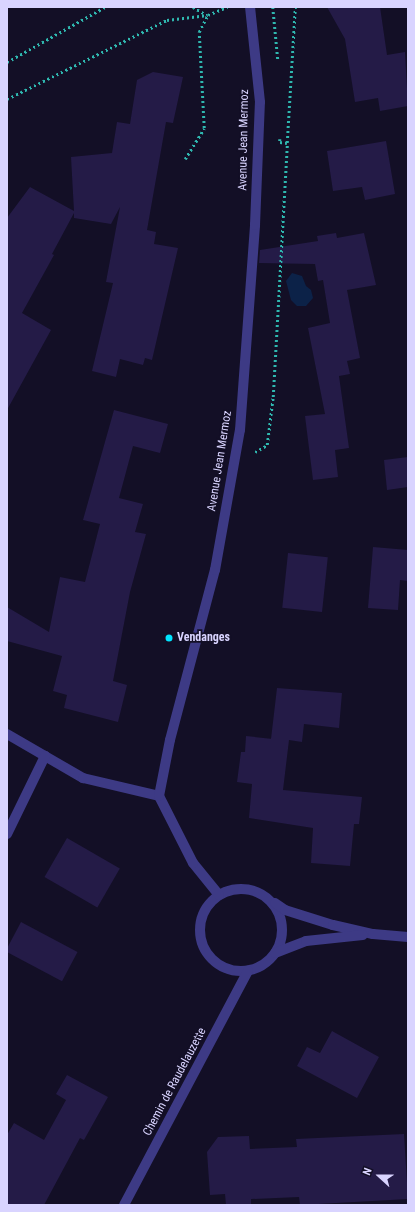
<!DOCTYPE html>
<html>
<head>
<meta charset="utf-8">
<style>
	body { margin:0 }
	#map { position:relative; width:415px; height:1212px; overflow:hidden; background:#130f26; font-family:"Roboto Condensed",sans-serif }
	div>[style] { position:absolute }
	.water>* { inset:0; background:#0c2248 }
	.building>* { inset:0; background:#241b47; transform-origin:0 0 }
	.path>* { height:2.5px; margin-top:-1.25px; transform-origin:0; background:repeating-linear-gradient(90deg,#2fb8b0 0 2px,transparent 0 5px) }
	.minor>* { height:10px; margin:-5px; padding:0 5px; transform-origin:5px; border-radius:5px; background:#3d3a85 }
	.minor>.ring { margin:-5px; padding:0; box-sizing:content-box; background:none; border:10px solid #3d3a85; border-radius:50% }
	.dots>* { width:11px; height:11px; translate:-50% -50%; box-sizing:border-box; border:2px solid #130f26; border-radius:50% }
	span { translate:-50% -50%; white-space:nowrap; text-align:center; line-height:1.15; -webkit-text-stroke:3.5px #130f26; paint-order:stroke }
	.street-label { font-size:12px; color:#d9d4ff }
	.poi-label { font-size:12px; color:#d9d4ff; font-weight:700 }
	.left { translate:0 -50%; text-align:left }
	.frame { position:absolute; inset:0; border:8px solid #d9d4ff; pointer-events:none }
	.north { position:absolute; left:359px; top:1156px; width:40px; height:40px; -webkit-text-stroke:3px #130f26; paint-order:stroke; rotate:291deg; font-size:11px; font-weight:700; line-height:16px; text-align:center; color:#d9d4ff }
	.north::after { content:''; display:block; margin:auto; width:14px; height:18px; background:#d9d4ff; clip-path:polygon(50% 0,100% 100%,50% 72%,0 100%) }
</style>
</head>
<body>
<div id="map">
	<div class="water">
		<i style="clip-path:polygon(292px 273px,302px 276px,306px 286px,311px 290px,313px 298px,306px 306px,297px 306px,291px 300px,286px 281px)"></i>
	</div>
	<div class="building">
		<i style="clip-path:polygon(327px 7px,380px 7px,387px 55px,405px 52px,408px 106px,380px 111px,378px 98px,355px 102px,345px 39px)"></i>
		<i style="clip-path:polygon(153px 72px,183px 77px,173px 123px,166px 122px,147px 230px,156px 232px,154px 244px,178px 248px,152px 360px,145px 358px,143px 365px,120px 359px,116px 377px,92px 371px,113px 283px,106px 282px,120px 207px,111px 224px,74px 218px,74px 213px,52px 254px,54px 255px,22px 313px,51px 330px,7px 410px,7px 218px,30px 187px,74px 211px,71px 157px,112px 153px,117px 122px,130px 124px,137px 80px)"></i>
		<i style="clip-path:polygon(386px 141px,395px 194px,365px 200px,362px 187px,333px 191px,327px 151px)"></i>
		<i style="clip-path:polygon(336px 233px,337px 238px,364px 233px,376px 285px,347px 290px,360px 358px,347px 361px,350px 374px,339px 376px,349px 448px,335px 450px,338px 477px,313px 480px,305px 416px,325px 414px,308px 328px,330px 323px,323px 280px,318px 281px,315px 264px,259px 263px,260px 250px,318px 241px,317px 236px)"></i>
		<i style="clip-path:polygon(114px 410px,168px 424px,160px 453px,133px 446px,119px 498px,143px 504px,135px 532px,146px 534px,130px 592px,113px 681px,127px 685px,118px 722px,64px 708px,67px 695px,53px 691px,62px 656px,7px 641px,7px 607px,49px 632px,60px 577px,85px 582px,100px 524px,83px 520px)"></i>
		<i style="clip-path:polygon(408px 457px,408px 487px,387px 490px,384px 460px)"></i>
		<i style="clip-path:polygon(373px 547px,408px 550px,408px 581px,400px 580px,398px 610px,368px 608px)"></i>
		<i style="left:288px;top:553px;width:40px;height:55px;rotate:6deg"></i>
		<i style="clip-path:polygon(277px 688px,342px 693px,339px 728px,304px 724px,302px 742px,289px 740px,283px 790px,362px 797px,359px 824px,354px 824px,350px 866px,311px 863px,313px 828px,249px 818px,252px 784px,237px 782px,241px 752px,245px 752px,246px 736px,282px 740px,271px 739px)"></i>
		<i style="left:67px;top:838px;width:61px;height:45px;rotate:30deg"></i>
		<i style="left:21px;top:922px;width:64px;height:33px;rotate:28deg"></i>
		<i style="clip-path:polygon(332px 1031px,379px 1057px,357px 1098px,297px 1066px,307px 1047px,320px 1053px)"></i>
		<i style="clip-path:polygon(67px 1075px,108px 1097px,84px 1140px,80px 1138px,44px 1205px,7px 1205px,7px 1135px,14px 1123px,44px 1140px,66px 1100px,56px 1094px)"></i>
		<i style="clip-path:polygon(404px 1134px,408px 1199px,300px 1205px,299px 1197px,251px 1199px,251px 1205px,226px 1205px,225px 1194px,210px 1195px,207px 1152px,218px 1137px,249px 1136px,250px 1149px,297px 1147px,296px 1139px)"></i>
	</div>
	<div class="path">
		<i style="left:193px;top:7px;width:16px;rotate:30deg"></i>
		<i style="left:273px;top:7px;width:53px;rotate:84.6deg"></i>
		<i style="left:7px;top:62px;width:112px;rotate:-29.3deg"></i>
		<i style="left:7px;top:99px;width:178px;rotate:-26.3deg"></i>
		<i style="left:167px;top:20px;width:41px;rotate:-7deg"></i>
		<i style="left:208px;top:15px;width:21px;rotate:-23deg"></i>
		<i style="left:280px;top:139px;width:3px;rotate:90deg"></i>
		<i style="left:280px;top:142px;width:7px;rotate:8deg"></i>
		<i style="left:287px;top:143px;width:136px;rotate:-86.6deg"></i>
		<i style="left:185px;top:159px;width:36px;rotate:-58deg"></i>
		<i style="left:204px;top:128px;width:96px;rotate:-93deg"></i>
		<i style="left:199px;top:32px;width:18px;rotate:-63deg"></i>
		<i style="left:255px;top:452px;width:14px;rotate:-30deg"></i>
		<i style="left:267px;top:445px;width:48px;rotate:-82.9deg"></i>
		<i style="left:273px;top:397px;width:254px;rotate:-86.8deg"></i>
	</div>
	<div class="minor">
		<i style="left:7px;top:734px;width:88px;rotate:30.1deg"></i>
		<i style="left:83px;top:778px;width:78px;rotate:13.3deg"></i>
		<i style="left:7px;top:834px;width:87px;rotate:-64deg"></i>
		<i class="ring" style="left:200px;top:889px;width:72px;height:72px"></i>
		<i style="left:219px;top:895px;width:41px;rotate:-129.1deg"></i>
		<i style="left:193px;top:863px;width:75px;rotate:-116.9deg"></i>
		<i style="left:159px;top:796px;width:57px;rotate:-78.9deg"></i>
		<i style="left:170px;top:740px;width:176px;rotate:-75.2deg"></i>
		<i style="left:215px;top:570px;width:142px;rotate:-79.9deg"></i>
		<i style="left:240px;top:430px;width:206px;rotate:-85.8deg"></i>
		<i style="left:255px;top:225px;width:123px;rotate:-87.7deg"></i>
		<i style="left:260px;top:102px;width:96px;rotate:-96deg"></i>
		<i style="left:275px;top:903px;width:12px;rotate:35deg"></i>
		<i style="left:285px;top:910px;width:50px;rotate:17.4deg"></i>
		<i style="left:333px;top:925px;width:41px;rotate:12.7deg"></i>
		<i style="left:373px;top:934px;width:35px;rotate:5deg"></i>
		<i style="left:275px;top:953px;width:33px;rotate:-21deg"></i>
		<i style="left:306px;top:941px;width:57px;rotate:-6deg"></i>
		<i style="left:124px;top:1205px;width:265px;rotate:-62.1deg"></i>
	</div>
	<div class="dots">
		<i style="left:169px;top:638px;background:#00e5ff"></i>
	</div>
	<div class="street-label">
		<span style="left:244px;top:140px;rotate:-89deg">Avenue Jean Mermoz</span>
		<span style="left:220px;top:461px;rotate:-81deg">Avenue Jean Mermoz</span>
		<span style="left:175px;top:1082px;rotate:-62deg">Chemin de Raudelauzette</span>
	</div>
	<div class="poi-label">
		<span class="left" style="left:177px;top:638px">Vendanges</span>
	</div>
	<div class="frame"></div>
	<div class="north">N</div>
</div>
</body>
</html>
